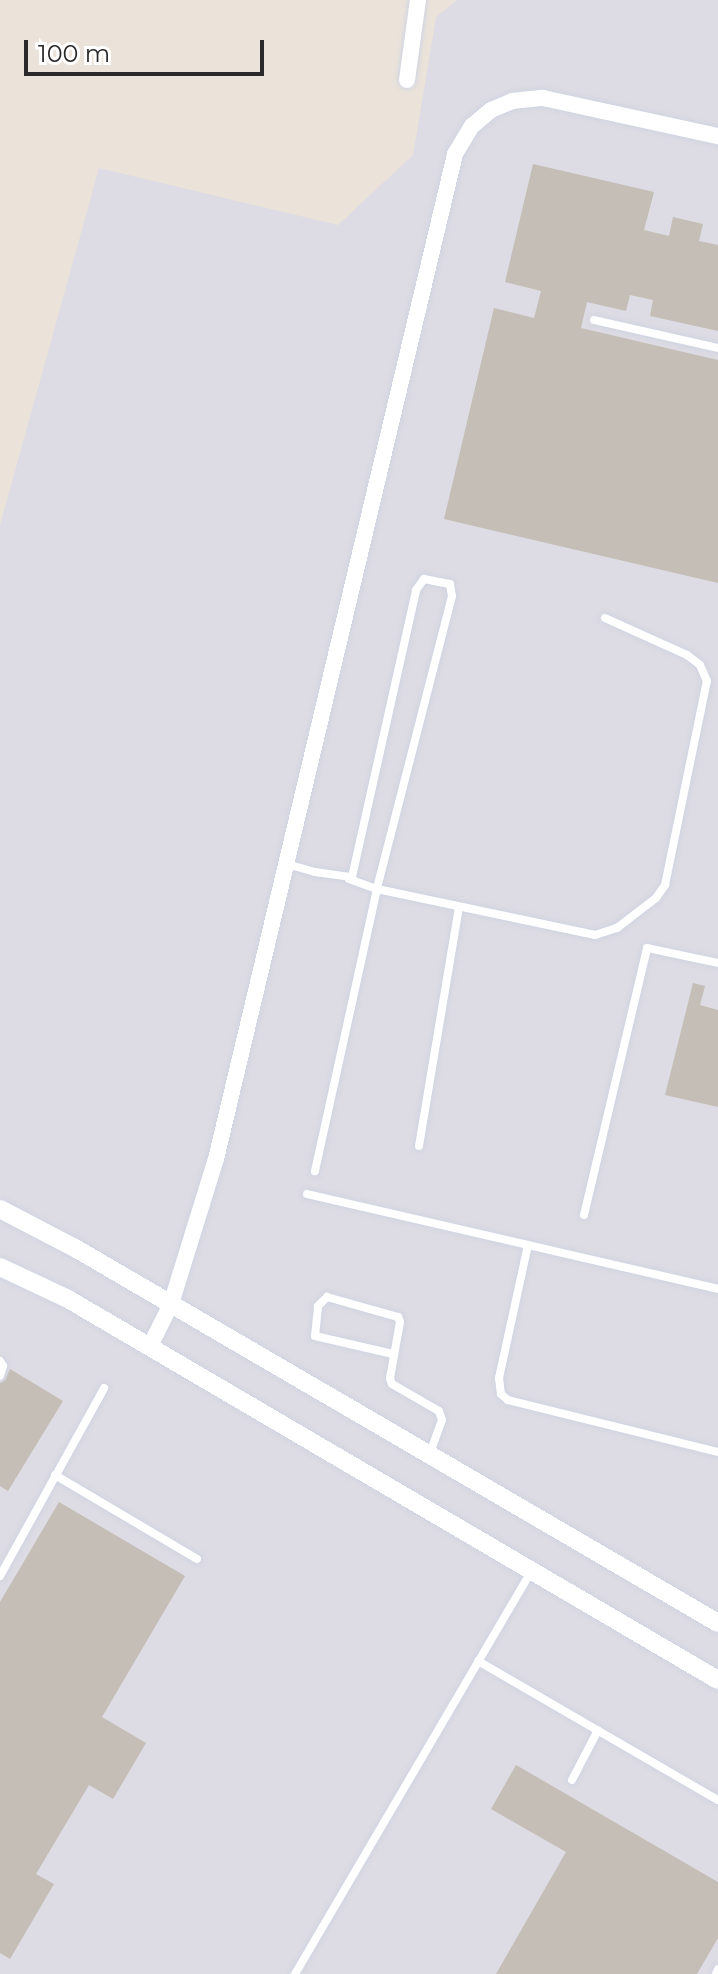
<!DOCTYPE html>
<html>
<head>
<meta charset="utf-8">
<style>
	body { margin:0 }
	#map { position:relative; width:718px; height:1974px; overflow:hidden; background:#ebe3da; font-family:Montserrat,sans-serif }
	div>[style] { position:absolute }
	.industrial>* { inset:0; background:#dddbe3 }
	.building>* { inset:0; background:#c4beb6 }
	.roads { filter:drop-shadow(0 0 2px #cfd4e2) drop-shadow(0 0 2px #cfd4e2) }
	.service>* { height:8px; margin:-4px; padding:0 4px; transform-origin:4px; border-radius:4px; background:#fff }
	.minor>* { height:16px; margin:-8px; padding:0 8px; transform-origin:8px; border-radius:8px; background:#fff }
	.tertiary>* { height:18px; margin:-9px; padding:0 9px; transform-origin:9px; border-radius:9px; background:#fff }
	span { translate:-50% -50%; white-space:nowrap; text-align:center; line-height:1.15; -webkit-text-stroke:8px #fff; paint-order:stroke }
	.scale { position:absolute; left:24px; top:40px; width:240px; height:36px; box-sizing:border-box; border:4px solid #292929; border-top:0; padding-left:10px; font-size:24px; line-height:28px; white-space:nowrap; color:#292929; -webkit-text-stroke:6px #fff; paint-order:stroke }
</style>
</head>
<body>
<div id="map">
	<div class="industrial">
		<i style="clip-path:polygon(457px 0,718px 0,718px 1974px,0 1974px,0 525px,99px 168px,338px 225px,413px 155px,436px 17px)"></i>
	</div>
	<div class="building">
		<i style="clip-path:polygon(533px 164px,654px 192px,644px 230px,669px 236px,673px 217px,703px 224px,699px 241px,718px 245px,718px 331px,650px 316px,653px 300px,630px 295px,626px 311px,587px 302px,581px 328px,718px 360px,718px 583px,444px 519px,494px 308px,534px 318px,541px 291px,505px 282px)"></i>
		<i style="clip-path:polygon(693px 983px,705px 986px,700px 1005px,718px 1010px,718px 1107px,665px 1095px)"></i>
		<i style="clip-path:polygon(10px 1369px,63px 1401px,8px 1491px,0 1486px,0 1383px,5px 1380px)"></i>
		<i style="clip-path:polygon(59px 1502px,185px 1576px,102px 1717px,146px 1743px,113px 1799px,89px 1785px,36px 1874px,54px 1884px,10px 1959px,0 1953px,0 1602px)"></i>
		<i style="clip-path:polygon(516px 1765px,718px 1882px,718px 1938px,697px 1974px,496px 1974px,566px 1852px,491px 1809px)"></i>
	</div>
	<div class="roads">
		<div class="service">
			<i style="left:594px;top:320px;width:127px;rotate:12.7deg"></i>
			<i style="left:287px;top:864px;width:29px;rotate:16deg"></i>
			<i style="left:315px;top:872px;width:37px;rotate:8deg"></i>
			<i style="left:352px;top:877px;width:294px;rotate:-77.4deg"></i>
			<i style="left:416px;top:590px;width:14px;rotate:-54deg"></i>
			<i style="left:424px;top:579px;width:26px;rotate:11deg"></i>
			<i style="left:450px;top:584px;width:12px;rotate:81deg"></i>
			<i style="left:452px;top:596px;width:302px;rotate:104.4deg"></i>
			<i style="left:377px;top:889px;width:289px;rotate:102.4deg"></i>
			<i style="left:349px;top:879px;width:30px;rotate:20deg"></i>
			<i style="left:377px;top:889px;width:223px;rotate:11.9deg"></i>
			<i style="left:595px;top:935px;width:23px;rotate:-18deg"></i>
			<i style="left:617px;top:928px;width:49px;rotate:-37.6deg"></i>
			<i style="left:656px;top:898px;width:16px;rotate:-55deg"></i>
			<i style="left:665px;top:885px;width:208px;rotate:-78.4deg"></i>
			<i style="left:707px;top:681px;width:17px;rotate:-114deg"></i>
			<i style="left:700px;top:665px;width:16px;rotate:-142deg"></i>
			<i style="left:687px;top:655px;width:90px;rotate:-155.7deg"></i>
			<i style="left:419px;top:1146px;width:242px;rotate:-80.5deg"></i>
			<i style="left:307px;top:1194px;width:227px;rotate:13deg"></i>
			<i style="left:528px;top:1245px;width:136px;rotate:102.3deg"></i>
			<i style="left:499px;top:1378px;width:16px;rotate:83deg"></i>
			<i style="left:501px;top:1394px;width:9px;rotate:41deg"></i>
			<i style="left:508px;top:1400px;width:216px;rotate:13.9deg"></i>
			<i style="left:584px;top:1215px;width:274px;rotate:-76.7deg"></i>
			<i style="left:647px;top:948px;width:73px;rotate:11.9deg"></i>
			<i style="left:528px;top:1245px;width:195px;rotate:13deg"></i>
			<i style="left:393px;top:1354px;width:80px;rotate:-167deg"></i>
			<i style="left:315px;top:1336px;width:30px;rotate:-84deg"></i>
			<i style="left:318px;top:1306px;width:13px;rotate:-45deg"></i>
			<i style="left:327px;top:1297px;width:74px;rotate:15.7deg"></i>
			<i style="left:398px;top:1317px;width:5px;rotate:68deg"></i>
			<i style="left:400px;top:1322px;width:57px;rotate:100.1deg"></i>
			<i style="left:390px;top:1378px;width:6px;rotate:72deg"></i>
			<i style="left:392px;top:1384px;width:54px;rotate:29.9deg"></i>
			<i style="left:439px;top:1411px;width:9px;rotate:72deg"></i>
			<i style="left:442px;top:1420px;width:35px;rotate:110deg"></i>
			<i style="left:0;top:1361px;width:6px;rotate:59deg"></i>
			<i style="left:3px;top:1366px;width:10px;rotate:107deg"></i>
			<i style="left:55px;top:1475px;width:165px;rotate:30.6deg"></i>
			<i style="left:0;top:1576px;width:215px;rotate:-61deg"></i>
			<i style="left:478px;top:1661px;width:277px;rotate:30.1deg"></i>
			<i style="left:572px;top:1780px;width:56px;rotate:-62.5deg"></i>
			<i style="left:295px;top:1974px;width:467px;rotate:-59.6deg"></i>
			<i style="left:716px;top:1974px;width:5px;rotate:-68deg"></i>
		</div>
		<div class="minor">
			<i style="left:407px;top:80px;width:81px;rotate:-82.2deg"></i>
			<i style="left:150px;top:1346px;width:47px;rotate:-63.4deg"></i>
			<i style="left:171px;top:1304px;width:152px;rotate:-72.8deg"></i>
			<i style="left:216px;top:1159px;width:1033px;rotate:-76.62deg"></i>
			<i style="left:455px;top:154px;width:33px;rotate:-59deg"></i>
			<i style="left:472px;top:126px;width:25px;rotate:-40deg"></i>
			<i style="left:491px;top:110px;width:23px;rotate:-23deg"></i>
			<i style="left:512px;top:101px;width:31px;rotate:-6deg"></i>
			<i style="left:543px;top:98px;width:179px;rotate:12.3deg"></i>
		</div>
		<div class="tertiary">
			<i style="left:0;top:1209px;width:85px;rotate:27.5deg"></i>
			<i style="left:75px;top:1248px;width:744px;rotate:30.25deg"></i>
			<i style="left:0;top:1267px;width:75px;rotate:25.2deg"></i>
			<i style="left:68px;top:1299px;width:753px;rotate:30.38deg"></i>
		</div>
	</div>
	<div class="scale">100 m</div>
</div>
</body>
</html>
